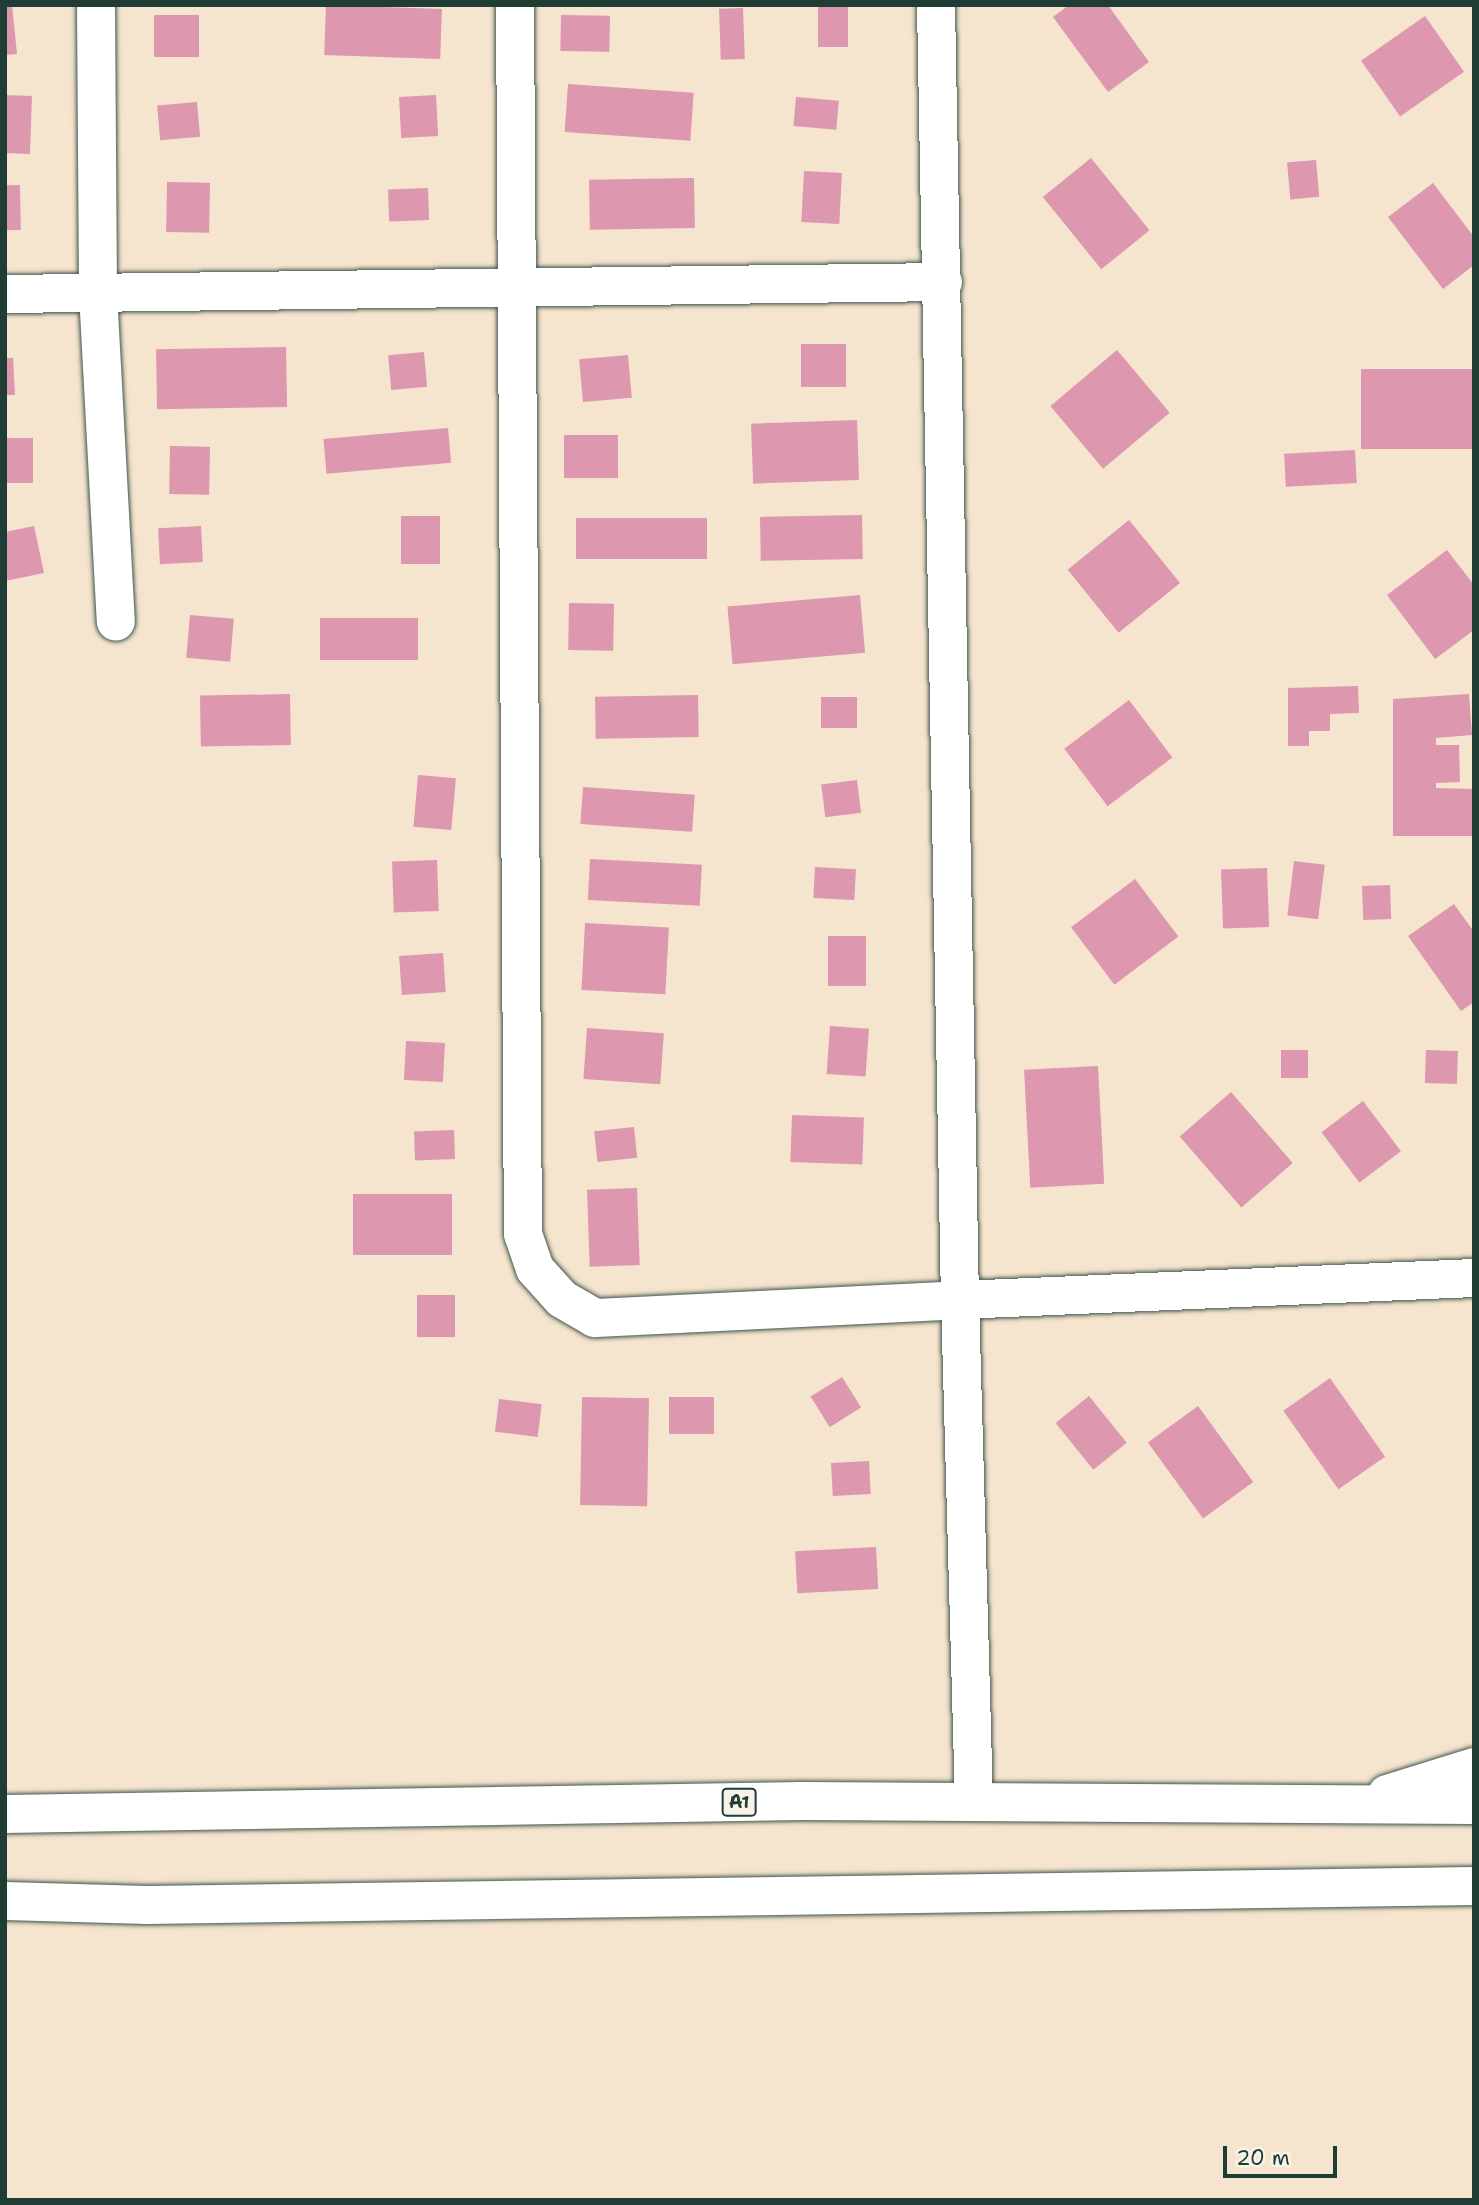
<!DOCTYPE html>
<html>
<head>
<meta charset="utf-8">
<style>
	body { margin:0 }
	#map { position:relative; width:1479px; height:2205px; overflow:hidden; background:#f5e4ce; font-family:"Shantell Sans",sans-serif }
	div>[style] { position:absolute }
	.building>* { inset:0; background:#dd97af; transform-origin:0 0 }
	.roads { filter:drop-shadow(0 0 2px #3f564b) drop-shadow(0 0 2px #3f564b) }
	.street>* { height:38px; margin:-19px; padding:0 19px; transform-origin:19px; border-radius:19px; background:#fff }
	.highway>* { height:38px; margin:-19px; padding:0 19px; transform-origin:19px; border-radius:19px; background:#fff }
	span { translate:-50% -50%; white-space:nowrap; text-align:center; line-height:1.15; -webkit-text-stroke:7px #f7f3e8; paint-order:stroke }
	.shield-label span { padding:2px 5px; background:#f7f3e8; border:2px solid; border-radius:5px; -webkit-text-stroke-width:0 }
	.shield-label { font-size:18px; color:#1f3d34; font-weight:700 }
	.frame { position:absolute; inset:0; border:7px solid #1f3d34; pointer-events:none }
	.scale { position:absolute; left:1223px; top:2146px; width:114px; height:32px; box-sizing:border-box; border:4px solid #1f3d34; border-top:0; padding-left:9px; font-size:21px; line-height:24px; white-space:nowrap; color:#1f3d34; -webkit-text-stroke:5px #f7f3e8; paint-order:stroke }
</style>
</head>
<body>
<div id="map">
	<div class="building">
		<i style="clip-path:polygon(5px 5px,12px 5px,17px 54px,5px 55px)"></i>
		<i style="left:326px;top:5px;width:116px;height:50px;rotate:2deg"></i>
		<i style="left:818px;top:5px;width:30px;height:42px"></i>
		<i style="clip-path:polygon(1069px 5px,1108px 5px,1149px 62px,1108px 92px,1053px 17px)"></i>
		<i style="left:743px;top:8px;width:51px;height:24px;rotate:88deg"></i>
		<i style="left:154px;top:15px;width:45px;height:42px"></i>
		<i style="left:561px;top:15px;width:49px;height:36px;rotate:1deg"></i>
		<i style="left:1425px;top:16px;width:68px;height:78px;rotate:55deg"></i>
		<i style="left:568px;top:84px;width:126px;height:48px;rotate:4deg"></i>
		<i style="left:5px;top:95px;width:27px;height:58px;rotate:2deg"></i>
		<i style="left:436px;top:95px;width:41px;height:37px;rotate:87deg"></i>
		<i style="left:796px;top:97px;width:43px;height:29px;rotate:5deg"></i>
		<i style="left:197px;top:102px;width:35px;height:40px;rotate:85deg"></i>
		<i style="left:1091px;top:158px;width:93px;height:62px;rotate:51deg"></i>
		<i style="left:1316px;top:160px;width:37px;height:29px;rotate:85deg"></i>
		<i style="left:804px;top:171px;width:38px;height:51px;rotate:3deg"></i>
		<i style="left:694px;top:178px;width:50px;height:105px;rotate:89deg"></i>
		<i style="left:167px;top:182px;width:43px;height:50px;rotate:1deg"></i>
		<i style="clip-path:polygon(1433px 183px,1474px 237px,1474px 265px,1443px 289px,1388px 217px)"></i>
		<i style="left:20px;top:185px;width:45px;height:15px;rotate:89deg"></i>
		<i style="left:428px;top:188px;width:32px;height:40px;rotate:88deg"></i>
		<i style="left:801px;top:344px;width:45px;height:43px"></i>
		<i style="left:286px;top:347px;width:60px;height:130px;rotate:89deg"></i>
		<i style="left:1117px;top:350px;width:82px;height:87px;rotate:50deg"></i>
		<i style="left:424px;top:352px;width:35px;height:36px;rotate:85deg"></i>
		<i style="left:628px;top:355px;width:43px;height:49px;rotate:85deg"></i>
		<i style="clip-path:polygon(5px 358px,13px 358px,15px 395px,5px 395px)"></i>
		<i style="left:1474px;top:369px;width:80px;height:113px;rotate:90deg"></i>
		<i style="left:857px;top:420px;width:60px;height:106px;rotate:88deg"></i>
		<i style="left:448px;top:428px;width:35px;height:125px;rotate:85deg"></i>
		<i style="left:618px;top:435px;width:43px;height:54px;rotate:90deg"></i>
		<i style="left:5px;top:438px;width:28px;height:45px"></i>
		<i style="left:170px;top:446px;width:40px;height:48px;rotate:1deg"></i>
		<i style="left:1355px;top:450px;width:33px;height:71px;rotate:87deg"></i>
		<i style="left:862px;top:515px;width:44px;height:102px;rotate:89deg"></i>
		<i style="left:401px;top:516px;width:39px;height:48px"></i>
		<i style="left:707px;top:518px;width:41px;height:131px;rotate:90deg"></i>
		<i style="left:1129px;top:520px;width:81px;height:79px;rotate:51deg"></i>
		<i style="clip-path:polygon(34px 526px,44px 573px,5px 581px,5px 532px)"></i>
		<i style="left:201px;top:526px;width:36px;height:43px;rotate:87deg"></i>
		<i style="clip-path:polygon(1447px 550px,1474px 585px,1474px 630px,1435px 659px,1387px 595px)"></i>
		<i style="left:860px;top:595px;width:58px;height:133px;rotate:85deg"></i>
		<i style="left:569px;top:603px;width:45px;height:47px;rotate:1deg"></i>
		<i style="left:190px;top:615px;width:44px;height:43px;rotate:5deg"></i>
		<i style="left:320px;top:618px;width:98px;height:42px"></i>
		<i style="clip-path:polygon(1358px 686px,1359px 713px,1330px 714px,1330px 731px,1309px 731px,1309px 746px,1288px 746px,1288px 688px)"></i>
		<i style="left:290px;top:694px;width:51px;height:90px;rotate:89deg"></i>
		<i style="clip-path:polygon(1469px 694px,1472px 735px,1436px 738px,1436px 745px,1459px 745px,1460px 782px,1436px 783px,1436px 788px,1474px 789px,1474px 836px,1393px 836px,1393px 699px)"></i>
		<i style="left:698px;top:695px;width:42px;height:103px;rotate:89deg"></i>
		<i style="left:821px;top:697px;width:36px;height:31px"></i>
		<i style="left:1129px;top:700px;width:72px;height:81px;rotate:53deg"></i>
		<i style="left:418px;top:775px;width:38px;height:52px;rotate:5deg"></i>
		<i style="left:857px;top:780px;width:33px;height:36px;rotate:83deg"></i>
		<i style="left:583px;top:787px;width:112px;height:37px;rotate:4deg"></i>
		<i style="left:590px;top:859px;width:112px;height:41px;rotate:3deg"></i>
		<i style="left:437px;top:860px;width:51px;height:45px;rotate:88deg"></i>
		<i style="left:1294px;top:861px;width:31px;height:55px;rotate:7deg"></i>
		<i style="left:815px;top:867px;width:41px;height:31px;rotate:3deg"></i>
		<i style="left:1267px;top:868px;width:59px;height:46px;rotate:88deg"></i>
		<i style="left:1135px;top:879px;width:72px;height:80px;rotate:53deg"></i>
		<i style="left:1390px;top:885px;width:34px;height:28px;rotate:88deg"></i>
		<i style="clip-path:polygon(1454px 904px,1474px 932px,1474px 1002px,1461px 1011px,1408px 936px)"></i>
		<i style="left:585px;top:923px;width:84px;height:67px;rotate:3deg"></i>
		<i style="left:828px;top:936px;width:38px;height:50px"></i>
		<i style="left:443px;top:953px;width:39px;height:44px;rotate:86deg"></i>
		<i style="left:830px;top:1026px;width:39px;height:48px;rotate:4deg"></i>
		<i style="left:587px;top:1028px;width:77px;height:51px;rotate:4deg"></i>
		<i style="left:406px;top:1041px;width:39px;height:39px;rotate:3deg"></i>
		<i style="left:1281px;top:1050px;width:27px;height:28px"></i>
		<i style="left:1426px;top:1050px;width:32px;height:33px;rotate:2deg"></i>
		<i style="left:1098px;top:1066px;width:118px;height:74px;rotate:87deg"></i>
		<i style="left:1231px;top:1092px;width:94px;height:68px;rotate:49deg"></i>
		<i style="left:1363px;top:1101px;width:63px;height:52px;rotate:53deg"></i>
		<i style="left:792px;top:1115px;width:72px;height:47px;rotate:2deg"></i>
		<i style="left:634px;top:1127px;width:31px;height:40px;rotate:84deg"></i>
		<i style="left:454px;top:1130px;width:29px;height:40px;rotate:88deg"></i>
		<i style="left:637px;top:1188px;width:77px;height:50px;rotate:88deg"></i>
		<i style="left:353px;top:1194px;width:99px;height:61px"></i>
		<i style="left:417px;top:1295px;width:38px;height:42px"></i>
		<i style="left:842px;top:1377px;width:36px;height:37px;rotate:58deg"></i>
		<i style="left:1330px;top:1378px;width:96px;height:57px;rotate:55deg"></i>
		<i style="left:1089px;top:1396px;width:60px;height:43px;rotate:51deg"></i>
		<i style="left:582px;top:1397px;width:67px;height:108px;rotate:1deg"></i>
		<i style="left:669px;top:1397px;width:45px;height:37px"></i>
		<i style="left:499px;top:1399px;width:43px;height:33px;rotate:7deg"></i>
		<i style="left:1198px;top:1406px;width:94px;height:62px;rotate:54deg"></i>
		<i style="left:869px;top:1461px;width:33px;height:38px;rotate:87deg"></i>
		<i style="left:876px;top:1547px;width:42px;height:81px;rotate:87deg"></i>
	</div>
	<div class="roads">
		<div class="street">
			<i style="left:96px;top:5px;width:288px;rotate:89.6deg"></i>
			<i style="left:98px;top:293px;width:329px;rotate:86.9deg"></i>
			<i style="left:515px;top:5px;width:1229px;rotate:89.63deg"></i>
			<i style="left:523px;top:1234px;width:37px;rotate:71deg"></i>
			<i style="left:535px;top:1269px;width:40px;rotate:48deg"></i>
			<i style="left:562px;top:1299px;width:38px;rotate:30deg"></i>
			<i style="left:595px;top:1318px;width:365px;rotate:-2.8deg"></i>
			<i style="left:960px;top:1300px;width:500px;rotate:88.4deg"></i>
			<i style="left:936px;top:5px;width:1295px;rotate:88.94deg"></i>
			<i style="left:960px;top:1300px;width:514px;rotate:-2.45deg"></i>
			<i style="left:5px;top:294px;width:938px;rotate:-0.73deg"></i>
		</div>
		<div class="highway">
			<i style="left:1387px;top:1794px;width:91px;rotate:-17.2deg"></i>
			<i style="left:5px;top:1814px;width:797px;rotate:-0.93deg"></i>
			<i style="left:802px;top:1801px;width:672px;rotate:0.34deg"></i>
			<i style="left:5px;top:1901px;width:142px;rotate:1.6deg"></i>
			<i style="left:147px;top:1905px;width:1327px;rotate:-0.82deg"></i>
		</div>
	</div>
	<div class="shield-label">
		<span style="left:739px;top:1802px">A1</span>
	</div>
	<div class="frame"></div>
	<div class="scale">20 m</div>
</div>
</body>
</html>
